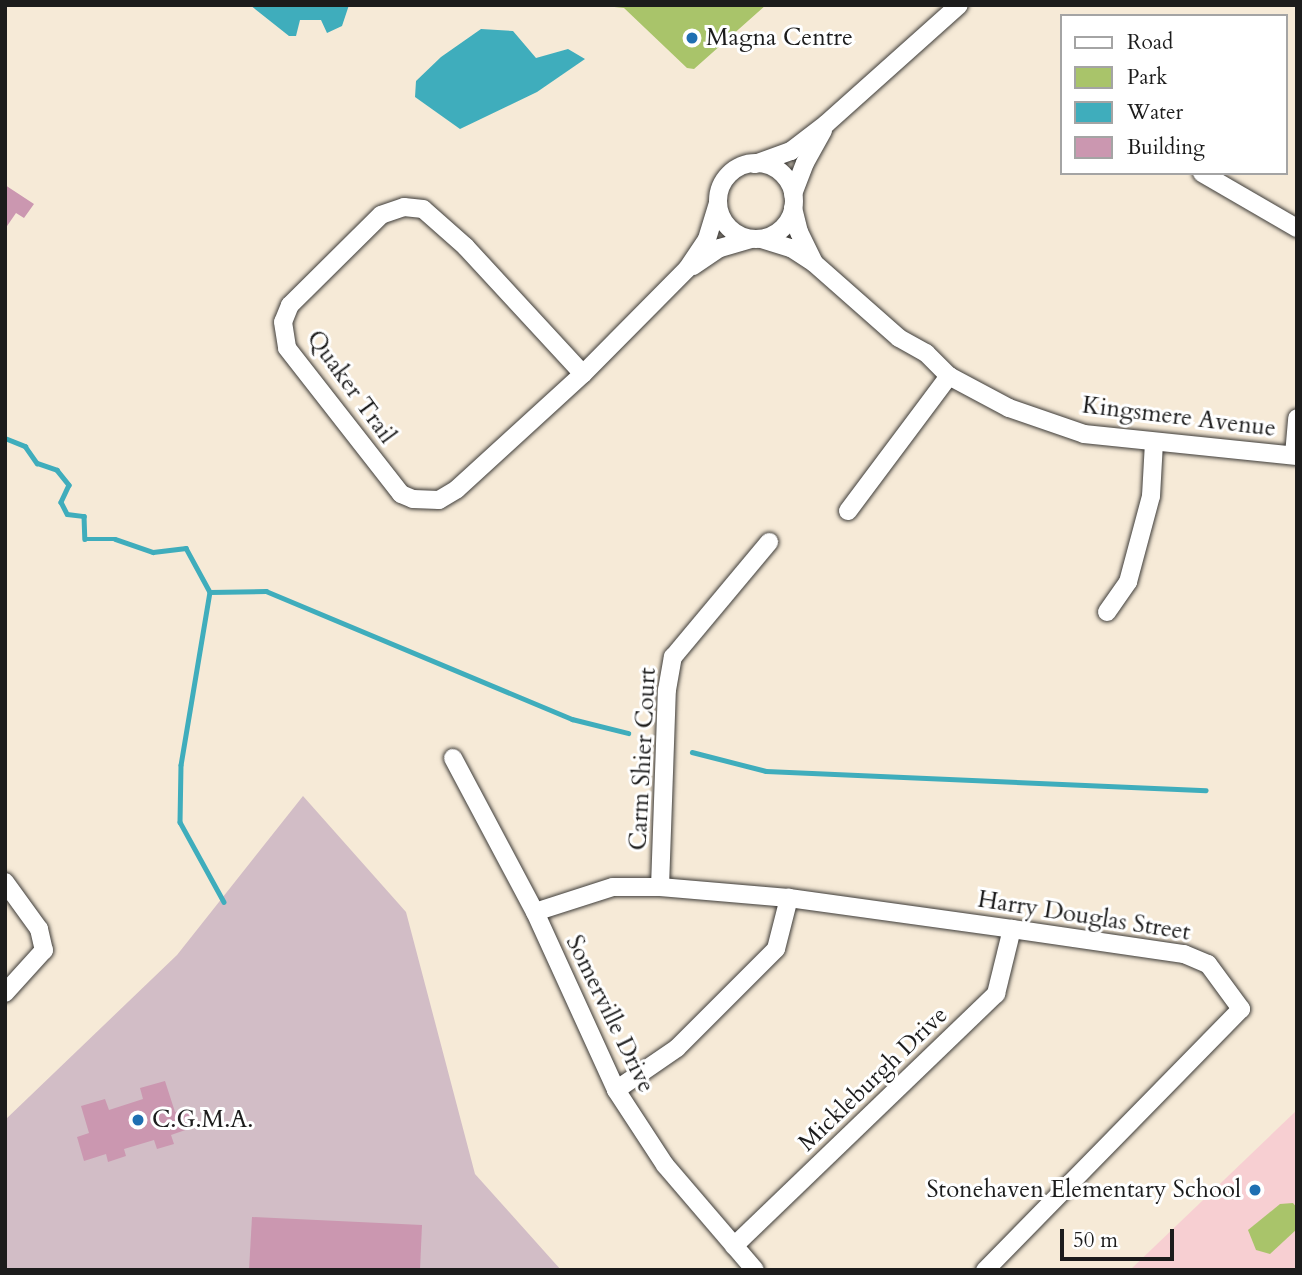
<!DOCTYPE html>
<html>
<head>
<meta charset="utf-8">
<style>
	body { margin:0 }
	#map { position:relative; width:1302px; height:1275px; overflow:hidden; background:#f6ead7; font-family:Cardo,serif }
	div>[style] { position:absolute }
	.built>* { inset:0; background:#f7cfd2 }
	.industrial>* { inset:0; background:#d2bdc6 }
	.green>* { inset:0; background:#a9c46a }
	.water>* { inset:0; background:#3fadbc }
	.stream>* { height:4.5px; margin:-2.25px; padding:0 2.25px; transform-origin:2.25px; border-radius:2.25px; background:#3fadbc }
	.building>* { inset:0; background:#cb97b0 }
	.roads { filter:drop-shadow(0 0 2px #3d3b38) drop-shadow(0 0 2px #3d3b38) }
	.minor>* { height:18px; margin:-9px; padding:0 9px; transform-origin:9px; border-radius:9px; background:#fff }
	.minor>.ring { margin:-9px; padding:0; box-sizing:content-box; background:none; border:18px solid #fff; border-radius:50% }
	.dots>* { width:19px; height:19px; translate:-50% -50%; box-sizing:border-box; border:4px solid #fff; border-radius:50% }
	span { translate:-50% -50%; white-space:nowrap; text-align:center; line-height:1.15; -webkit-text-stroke:6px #fff; paint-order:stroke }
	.poi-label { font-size:24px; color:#1c1c1c }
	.left { translate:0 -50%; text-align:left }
	.right { translate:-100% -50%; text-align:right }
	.street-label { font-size:24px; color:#1c1c1c }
	.frame { position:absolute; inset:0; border:7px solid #1c1c1c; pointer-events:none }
	.legend { position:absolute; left:1060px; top:14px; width:228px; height:161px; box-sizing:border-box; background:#fff; border:2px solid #a4a4a4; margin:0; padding:9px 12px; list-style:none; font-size:21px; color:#1c1c1c }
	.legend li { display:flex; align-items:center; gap:14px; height:35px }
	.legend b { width:35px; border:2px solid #a4a4a4 }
	.scale { position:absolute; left:1060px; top:1229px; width:114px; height:32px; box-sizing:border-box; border:4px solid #1c1c1c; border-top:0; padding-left:9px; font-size:21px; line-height:24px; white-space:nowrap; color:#1c1c1c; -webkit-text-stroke:5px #fff; paint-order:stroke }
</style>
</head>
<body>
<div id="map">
	<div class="built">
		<i style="clip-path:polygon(1297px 1110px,1297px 1270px,1130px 1270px)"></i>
	</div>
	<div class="industrial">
		<i style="clip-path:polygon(303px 796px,406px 912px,475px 1174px,561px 1270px,5px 1270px,5px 1120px,177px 955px)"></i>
	</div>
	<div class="green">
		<i style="clip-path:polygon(595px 5px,766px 5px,694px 69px,687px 68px,624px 8px)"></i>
		<i style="clip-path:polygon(1293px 1203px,1297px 1208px,1297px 1229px,1270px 1254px,1256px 1250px,1248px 1230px,1280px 1204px)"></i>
	</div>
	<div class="water">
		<i style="clip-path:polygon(250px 5px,349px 5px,342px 26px,327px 33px,321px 20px,300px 20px,296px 36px,289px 36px)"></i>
		<i style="clip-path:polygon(481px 29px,513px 31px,536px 58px,568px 49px,585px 59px,537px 92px,460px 129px,415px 97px,416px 81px,441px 57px)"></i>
	</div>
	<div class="stream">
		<i style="left:5px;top:438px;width:22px;rotate:22deg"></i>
		<i style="left:25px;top:446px;width:21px;rotate:55deg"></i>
		<i style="left:37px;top:463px;width:21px;rotate:19deg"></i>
		<i style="left:57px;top:470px;width:19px;rotate:51deg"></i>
		<i style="left:69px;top:485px;width:19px;rotate:115deg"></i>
		<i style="left:61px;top:502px;width:13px;rotate:63deg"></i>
		<i style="left:67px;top:514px;width:17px;rotate:7deg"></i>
		<i style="left:84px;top:516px;width:23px;rotate:88deg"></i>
		<i style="left:85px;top:539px;width:30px"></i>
		<i style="left:115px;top:539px;width:40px;rotate:18.9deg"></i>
		<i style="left:153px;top:552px;width:33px;rotate:-7deg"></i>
		<i style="left:186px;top:548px;width:50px;rotate:61.4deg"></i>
		<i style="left:210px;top:592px;width:175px;rotate:99.5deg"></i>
		<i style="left:181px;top:765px;width:57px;rotate:91deg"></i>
		<i style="left:180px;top:822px;width:91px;rotate:61.2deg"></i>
		<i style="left:210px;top:592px;width:56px;rotate:-1deg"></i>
		<i style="left:266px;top:591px;width:332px;rotate:22.7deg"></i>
		<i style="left:572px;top:719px;width:58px;rotate:14deg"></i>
		<i style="left:692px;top:752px;width:76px;rotate:14.4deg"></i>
		<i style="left:766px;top:771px;width:440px;rotate:2.5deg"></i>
	</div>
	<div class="building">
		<i style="clip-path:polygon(5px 185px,34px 204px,24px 218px,16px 213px,5px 229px)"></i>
		<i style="clip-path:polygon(165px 1081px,175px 1112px,188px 1108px,194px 1127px,171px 1135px,174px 1144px,157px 1149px,154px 1140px,124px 1149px,126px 1156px,108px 1162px,106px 1154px,84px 1161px,77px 1137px,89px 1133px,81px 1106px,105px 1099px,109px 1110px,143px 1099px,140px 1088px)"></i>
		<i style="clip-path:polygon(252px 1217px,422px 1225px,420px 1270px,249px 1270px)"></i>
	</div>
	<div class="roads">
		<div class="minor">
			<i class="ring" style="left:718px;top:163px;width:58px;height:58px"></i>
			<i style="left:755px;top:164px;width:38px;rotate:-20deg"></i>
			<i style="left:791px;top:151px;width:44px;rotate:-37.6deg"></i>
			<i style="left:826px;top:124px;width:178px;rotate:-41.8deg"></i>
			<i style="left:1202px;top:173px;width:110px;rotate:30.1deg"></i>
			<i style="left:793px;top:194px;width:33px;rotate:-69deg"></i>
			<i style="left:805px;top:163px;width:37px;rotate:-61deg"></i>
			<i style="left:793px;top:208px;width:25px;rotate:76deg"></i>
			<i style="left:799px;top:232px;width:34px;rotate:64deg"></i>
			<i style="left:761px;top:239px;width:31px;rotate:17deg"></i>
			<i style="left:791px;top:248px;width:27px;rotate:33deg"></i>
			<i style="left:814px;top:263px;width:113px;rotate:41.4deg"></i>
			<i style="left:899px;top:338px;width:31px;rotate:29deg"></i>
			<i style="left:926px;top:353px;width:33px;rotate:45deg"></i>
			<i style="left:949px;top:376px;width:68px;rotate:28.1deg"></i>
			<i style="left:1009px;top:408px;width:79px;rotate:19.1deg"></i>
			<i style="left:1084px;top:434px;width:214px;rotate:5.9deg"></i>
			<i style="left:693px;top:266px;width:32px;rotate:-34deg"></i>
			<i style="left:720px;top:248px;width:32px;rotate:-16deg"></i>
			<i style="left:583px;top:374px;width:173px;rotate:-132.7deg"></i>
			<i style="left:466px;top:247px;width:57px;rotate:-138.5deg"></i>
			<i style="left:423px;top:209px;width:19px;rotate:-174deg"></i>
			<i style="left:404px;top:207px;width:24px;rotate:161deg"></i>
			<i style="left:381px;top:215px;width:128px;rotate:135.3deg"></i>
			<i style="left:290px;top:305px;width:18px;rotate:112deg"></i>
			<i style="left:283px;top:322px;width:26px;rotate:81deg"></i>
			<i style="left:287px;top:348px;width:185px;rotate:52deg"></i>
			<i style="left:401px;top:494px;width:13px;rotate:23deg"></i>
			<i style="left:413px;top:499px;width:26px;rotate:2deg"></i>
			<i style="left:439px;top:500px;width:21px;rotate:-31deg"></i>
			<i style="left:457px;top:489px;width:171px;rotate:-42.4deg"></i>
			<i style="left:583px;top:374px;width:148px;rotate:-45.3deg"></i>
			<i style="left:687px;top:269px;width:36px;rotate:-56deg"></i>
			<i style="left:707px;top:239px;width:37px;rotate:-73deg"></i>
			<i style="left:1294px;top:455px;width:37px;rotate:-85deg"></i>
			<i style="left:848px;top:511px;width:169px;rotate:-53.2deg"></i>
			<i style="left:1107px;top:612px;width:37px;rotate:-55deg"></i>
			<i style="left:1128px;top:582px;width:89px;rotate:-75deg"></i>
			<i style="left:1151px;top:496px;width:54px;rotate:-86.8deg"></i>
			<i style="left:453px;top:758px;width:174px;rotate:62deg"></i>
			<i style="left:535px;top:912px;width:196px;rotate:65.5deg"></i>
			<i style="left:616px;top:1090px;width:90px;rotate:56.8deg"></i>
			<i style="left:665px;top:1165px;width:138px;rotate:49.4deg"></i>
			<i style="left:5px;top:882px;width:58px;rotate:54.1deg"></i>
			<i style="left:39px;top:929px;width:22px;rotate:77deg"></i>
			<i style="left:44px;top:950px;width:58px;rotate:132.2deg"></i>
			<i style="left:660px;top:887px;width:197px;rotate:-88deg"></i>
			<i style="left:667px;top:690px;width:34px;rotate:-80deg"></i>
			<i style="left:673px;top:657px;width:150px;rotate:-50.1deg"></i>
			<i style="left:535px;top:912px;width:82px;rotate:-17.8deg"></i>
			<i style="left:613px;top:887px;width:47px"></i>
			<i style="left:660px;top:887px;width:129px;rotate:4.9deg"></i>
			<i style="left:789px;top:898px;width:225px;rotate:7.9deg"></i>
			<i style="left:1012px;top:929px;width:174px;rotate:8.3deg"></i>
			<i style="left:1184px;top:954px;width:26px;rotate:23deg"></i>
			<i style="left:1208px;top:964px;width:56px;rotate:53.7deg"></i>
			<i style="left:1241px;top:1009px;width:366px;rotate:134.4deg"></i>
			<i style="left:616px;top:1090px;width:74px;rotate:-34.5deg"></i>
			<i style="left:677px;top:1048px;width:140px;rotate:-45deg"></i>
			<i style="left:776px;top:949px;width:53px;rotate:-75.7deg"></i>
			<i style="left:734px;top:1246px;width:364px;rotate:-43.9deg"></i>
			<i style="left:996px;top:994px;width:67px;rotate:-76.2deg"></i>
		</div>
	</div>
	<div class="dots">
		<i style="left:692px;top:38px;background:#1f6fb2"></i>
		<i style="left:138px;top:1120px;background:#1f6fb2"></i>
		<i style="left:1255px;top:1190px;background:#1f6fb2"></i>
	</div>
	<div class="poi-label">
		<span class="left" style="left:706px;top:38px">Magna Centre</span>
		<span class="left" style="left:152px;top:1120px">C.G.M.A.</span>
		<span class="right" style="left:1241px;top:1190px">Stonehaven Elementary School</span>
	</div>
	<div class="street-label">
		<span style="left:351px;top:387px;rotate:54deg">Quaker Trail</span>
		<span style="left:1179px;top:417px;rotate:7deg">Kingsmere Avenue</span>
		<span style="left:643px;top:759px;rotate:-87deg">Carm Shier Court</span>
		<span style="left:1084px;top:916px;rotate:9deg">Harry Douglas Street</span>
		<span style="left:610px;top:1014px;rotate:64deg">Somerville Drive</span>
		<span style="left:873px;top:1079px;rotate:-44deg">Mickleburgh Drive</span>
	</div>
	<div class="frame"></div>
	<ul class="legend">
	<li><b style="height:9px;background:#fff"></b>Road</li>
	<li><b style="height:19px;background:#a9c46a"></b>Park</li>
	<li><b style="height:19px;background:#3fadbc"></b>Water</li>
	<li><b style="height:19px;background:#cb97b0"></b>Building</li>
	</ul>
	<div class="scale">50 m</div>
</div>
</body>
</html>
